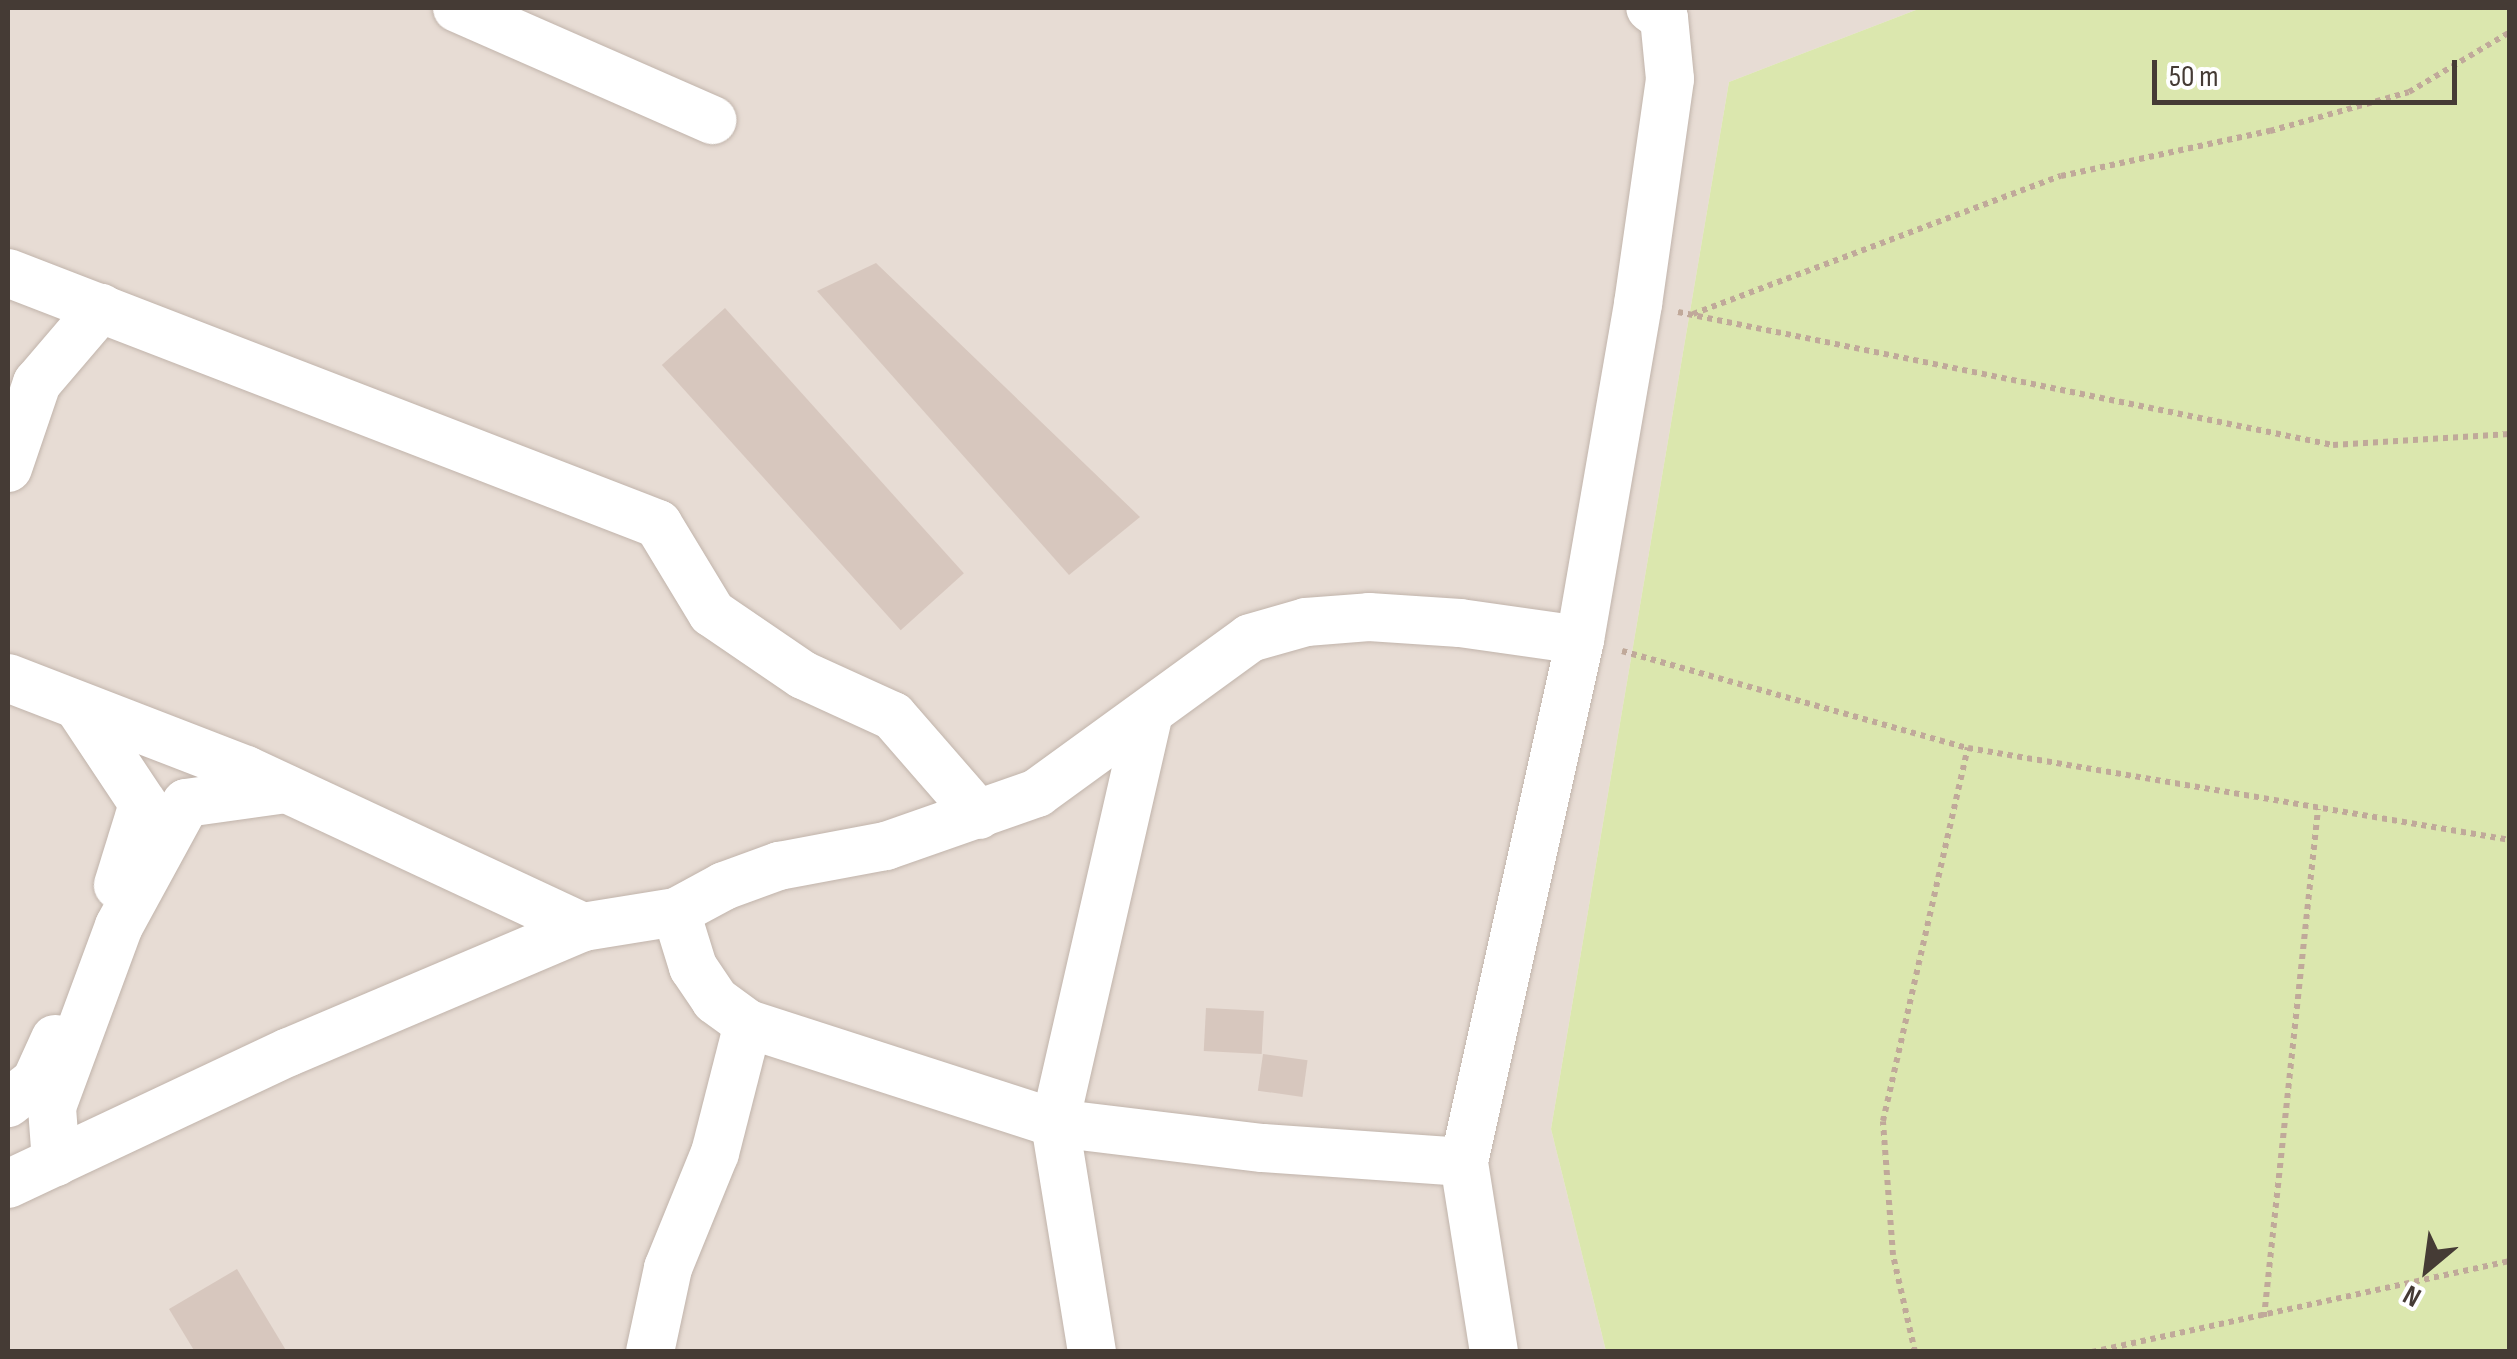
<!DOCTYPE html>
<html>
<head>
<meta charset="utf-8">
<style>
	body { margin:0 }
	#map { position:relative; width:2517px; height:1359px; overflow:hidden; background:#f3ece6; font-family:"Sofia Sans Condensed",sans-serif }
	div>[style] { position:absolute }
	.residential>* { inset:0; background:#e7dcd4 }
	.green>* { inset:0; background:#dbe7ae }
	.building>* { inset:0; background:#d7c7be; transform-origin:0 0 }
	.path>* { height:6px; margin-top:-3px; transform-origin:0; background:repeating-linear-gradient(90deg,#c0a99a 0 5px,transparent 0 10px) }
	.roads { filter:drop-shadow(0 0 2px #c1b4ab) drop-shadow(0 0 2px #c1b4ab) }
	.minor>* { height:48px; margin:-24px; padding:0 24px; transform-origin:24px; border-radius:24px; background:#fff }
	span { translate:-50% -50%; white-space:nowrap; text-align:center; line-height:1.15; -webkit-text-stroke:9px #fff; paint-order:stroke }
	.frame { position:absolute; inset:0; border:10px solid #453b35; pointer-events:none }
	.north { position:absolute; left:2377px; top:1219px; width:100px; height:100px; -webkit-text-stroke:8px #fff; paint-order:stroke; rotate:209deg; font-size:28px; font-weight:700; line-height:40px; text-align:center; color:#453b35 }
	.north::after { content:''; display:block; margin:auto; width:35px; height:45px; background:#453b35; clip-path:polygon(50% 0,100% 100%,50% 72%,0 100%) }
	.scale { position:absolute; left:2152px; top:60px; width:305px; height:45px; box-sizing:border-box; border:5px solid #453b35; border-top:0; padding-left:12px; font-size:30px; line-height:35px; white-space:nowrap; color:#453b35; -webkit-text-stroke:8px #fff; paint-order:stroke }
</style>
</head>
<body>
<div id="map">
	<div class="residential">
		<i style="clip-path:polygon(8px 8px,1921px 8px,1729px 82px,1551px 1129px,1606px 1351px,8px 1352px)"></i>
	</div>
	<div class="green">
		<i style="clip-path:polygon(1921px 8px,2509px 8px,2509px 1351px,1606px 1351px,1551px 1129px,1729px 82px)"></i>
	</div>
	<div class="building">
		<i style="clip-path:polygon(876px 263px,1140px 517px,1069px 575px,817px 291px)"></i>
		<i style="left:725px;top:308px;width:357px;height:85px;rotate:48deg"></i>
		<i style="left:1206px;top:1008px;width:58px;height:43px;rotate:3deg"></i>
		<i style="left:1263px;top:1054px;width:45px;height:37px;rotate:8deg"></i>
		<i style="clip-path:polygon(237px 1269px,287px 1352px,195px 1352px,169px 1309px)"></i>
	</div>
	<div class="path">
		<i style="left:1678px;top:312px;width:668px;rotate:11.48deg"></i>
		<i style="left:2333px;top:445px;width:177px;rotate:-3.6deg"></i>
		<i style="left:1693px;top:314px;width:393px;rotate:-20.6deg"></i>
		<i style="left:2061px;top:176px;width:214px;rotate:-12.2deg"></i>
		<i style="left:2270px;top:131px;width:144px;rotate:-15.7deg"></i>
		<i style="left:2409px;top:92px;width:117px;rotate:-30.7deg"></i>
		<i style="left:1622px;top:651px;width:359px;rotate:15.7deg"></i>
		<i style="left:1968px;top:748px;width:550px;rotate:9.63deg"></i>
		<i style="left:2264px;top:1317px;width:511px;rotate:-83.93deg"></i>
		<i style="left:1915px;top:1352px;width:99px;rotate:-102.8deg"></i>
		<i style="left:1893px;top:1255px;width:134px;rotate:-94.3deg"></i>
		<i style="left:1883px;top:1121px;width:383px;rotate:-77.2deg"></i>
		<i style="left:2092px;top:1352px;width:428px;rotate:-12.3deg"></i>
	</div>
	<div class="roads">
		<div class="minor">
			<i style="left:457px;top:8px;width:279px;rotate:23.7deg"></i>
			<i style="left:8px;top:273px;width:697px;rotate:21.11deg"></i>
			<i style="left:658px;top:524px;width:104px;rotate:58.8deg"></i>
			<i style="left:712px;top:613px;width:110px;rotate:34.3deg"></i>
			<i style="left:803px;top:675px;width:99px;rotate:24.5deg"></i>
			<i style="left:893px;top:716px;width:131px;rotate:49deg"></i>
			<i style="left:8px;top:468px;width:90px;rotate:-71.2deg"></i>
			<i style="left:37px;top:383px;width:99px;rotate:-49.5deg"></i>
			<i style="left:8px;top:678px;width:255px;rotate:21.1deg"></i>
			<i style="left:246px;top:770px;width:372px;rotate:25deg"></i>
			<i style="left:78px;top:706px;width:118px;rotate:56.4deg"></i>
			<i style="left:143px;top:804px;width:85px;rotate:107.2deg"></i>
			<i style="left:676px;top:912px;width:58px;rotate:72.8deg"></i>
			<i style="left:693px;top:967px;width:40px;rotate:56deg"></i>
			<i style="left:715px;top:1000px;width:41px;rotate:36deg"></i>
			<i style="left:748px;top:1024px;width:323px;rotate:17.9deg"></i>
			<i style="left:1055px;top:1123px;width:209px;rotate:6.9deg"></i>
			<i style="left:1263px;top:1148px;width:201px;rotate:4deg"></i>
			<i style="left:8px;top:1103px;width:36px;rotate:-38deg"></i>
			<i style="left:36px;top:1081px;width:46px;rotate:-65.7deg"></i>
			<i style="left:56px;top:1162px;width:55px;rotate:-94.2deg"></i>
			<i style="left:52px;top:1107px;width:193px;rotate:-69.7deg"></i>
			<i style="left:119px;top:926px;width:140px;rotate:-61.4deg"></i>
			<i style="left:186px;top:803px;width:101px;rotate:-8deg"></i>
			<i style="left:8px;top:1184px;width:310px;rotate:-25.2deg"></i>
			<i style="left:289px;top:1052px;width:319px;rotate:-23deg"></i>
			<i style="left:583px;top:927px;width:94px;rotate:-9.2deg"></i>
			<i style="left:676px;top:912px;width:55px;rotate:-28.4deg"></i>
			<i style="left:724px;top:886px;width:59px;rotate:-20deg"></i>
			<i style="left:779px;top:866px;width:109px;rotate:-10.6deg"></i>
			<i style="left:886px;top:846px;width:160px;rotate:-19.3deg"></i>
			<i style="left:1037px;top:793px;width:263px;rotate:-36deg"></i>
			<i style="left:1250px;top:638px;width:58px;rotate:-15.9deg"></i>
			<i style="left:1306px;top:622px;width:63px;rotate:-4.5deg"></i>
			<i style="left:1369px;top:617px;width:91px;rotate:3.8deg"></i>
			<i style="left:1460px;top:623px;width:121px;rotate:8.1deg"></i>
			<i style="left:650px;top:1352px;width:86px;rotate:-77.9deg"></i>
			<i style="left:668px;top:1268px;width:124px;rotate:-67.8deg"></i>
			<i style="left:715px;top:1153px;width:133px;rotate:-75.7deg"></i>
			<i style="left:1092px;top:1352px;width:232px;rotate:-99.2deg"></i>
			<i style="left:1055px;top:1123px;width:417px;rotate:-77.1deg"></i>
			<i style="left:1494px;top:1352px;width:192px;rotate:-99deg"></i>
			<i style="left:1464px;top:1162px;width:535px;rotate:-77.47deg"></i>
			<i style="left:1580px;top:640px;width:341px;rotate:-80.2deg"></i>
			<i style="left:1638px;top:304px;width:227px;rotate:-81.9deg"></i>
			<i style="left:1670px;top:79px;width:61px;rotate:-95.6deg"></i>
			<i style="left:1664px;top:18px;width:17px;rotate:-144deg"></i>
		</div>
	</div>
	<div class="frame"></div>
	<div class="north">N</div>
	<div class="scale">50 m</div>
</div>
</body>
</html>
